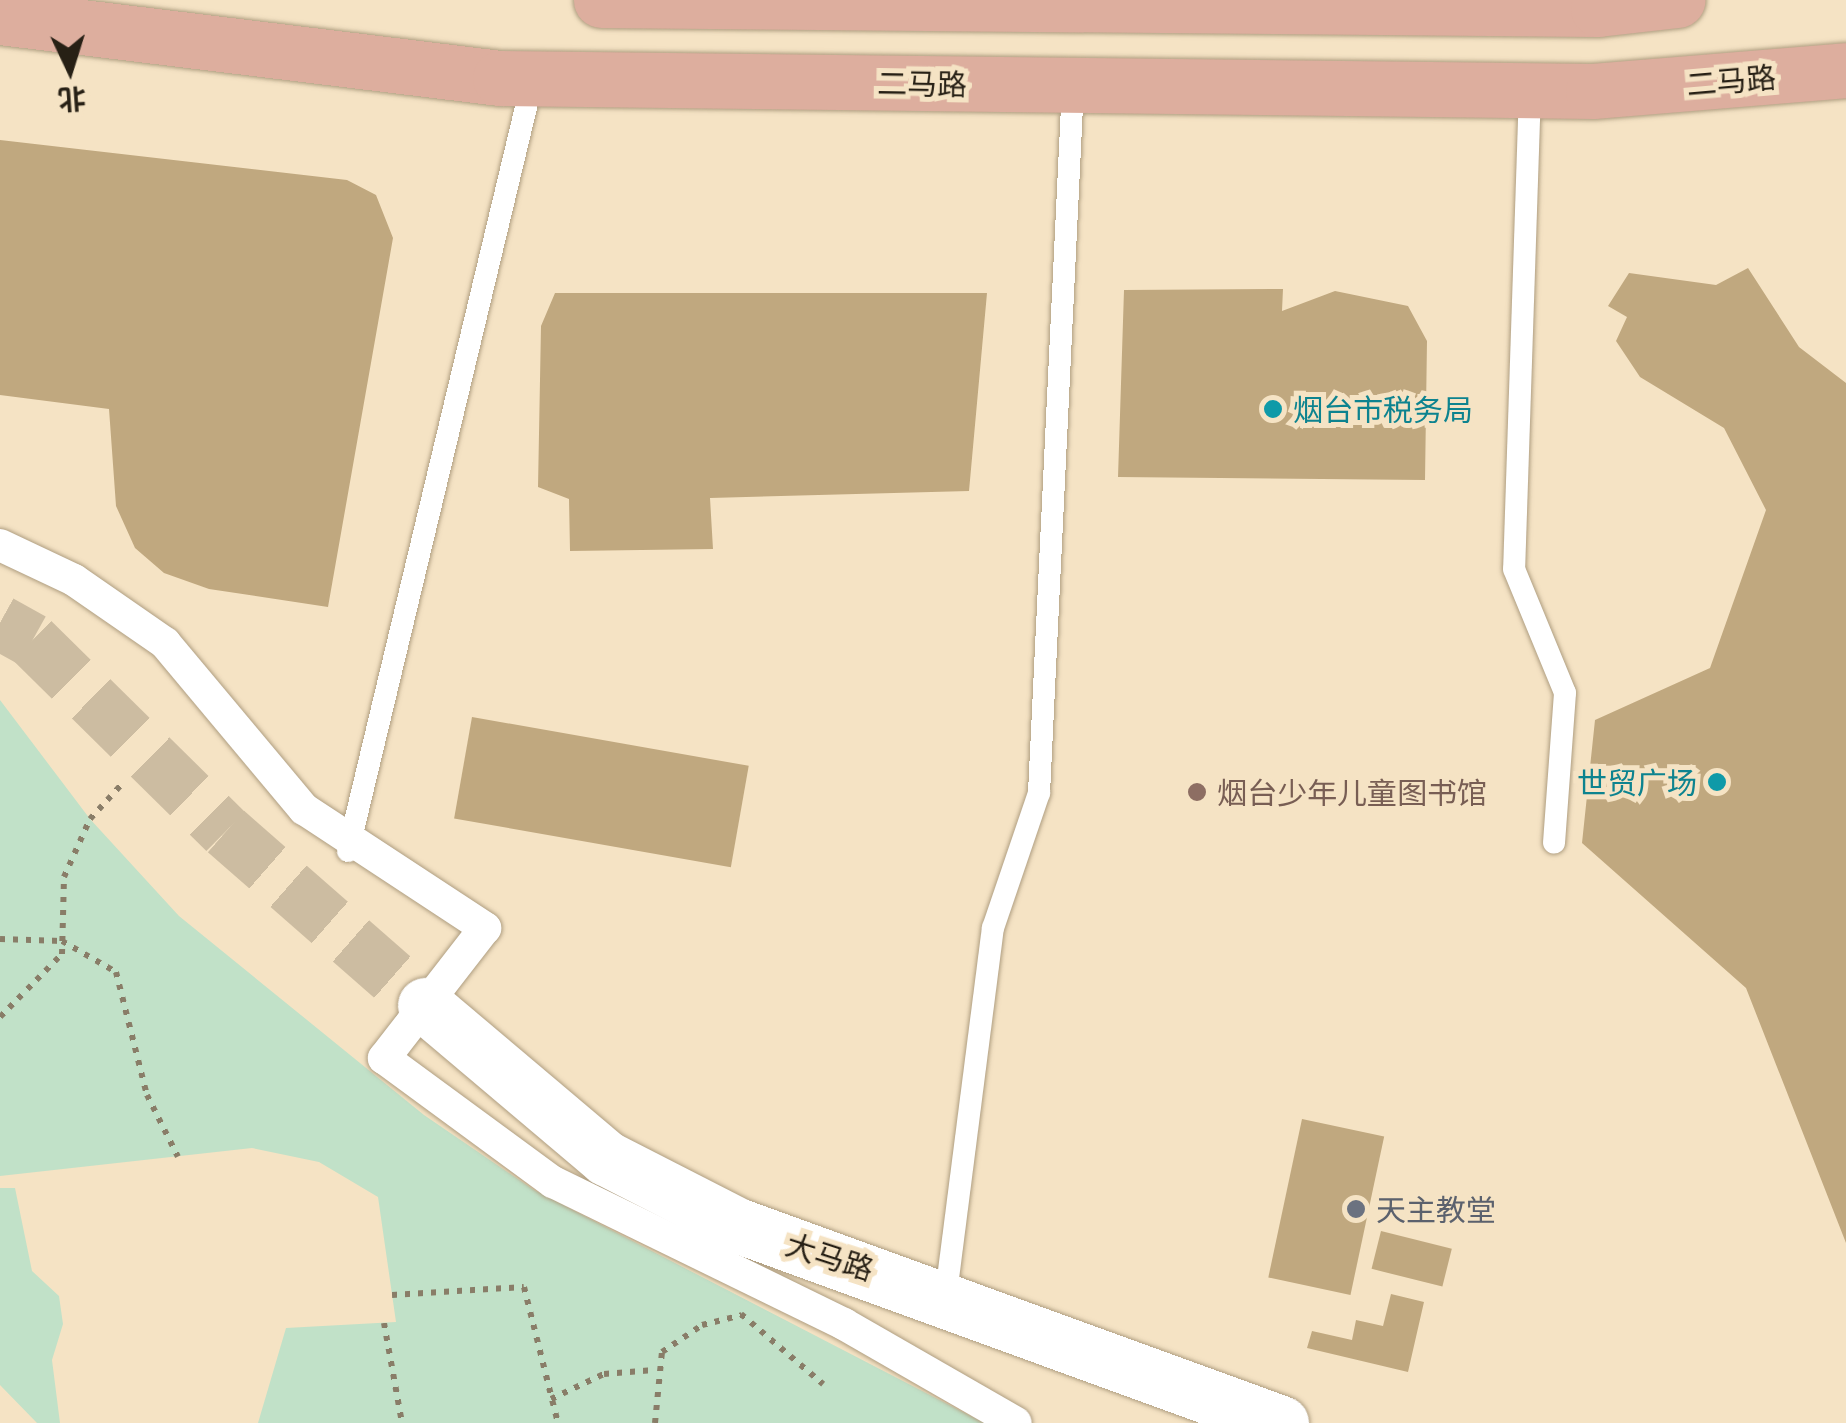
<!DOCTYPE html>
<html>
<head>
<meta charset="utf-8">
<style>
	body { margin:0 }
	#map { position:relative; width:1846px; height:1423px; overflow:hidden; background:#f5e3c4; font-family:Commissioner,"Noto Sans SC",sans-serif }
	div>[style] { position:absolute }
	.green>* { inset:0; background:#c1e1c8 }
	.building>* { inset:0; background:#c0a87f; transform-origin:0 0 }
	.tertiary-tunnel>* { height:55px; margin-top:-27.5px; transform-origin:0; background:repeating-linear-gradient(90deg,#ccbca1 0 55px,transparent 0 83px) }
	.path>* { height:6px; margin-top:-3px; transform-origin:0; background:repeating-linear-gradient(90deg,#897d68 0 5px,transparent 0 13px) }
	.roads { filter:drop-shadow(0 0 2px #af9e81) drop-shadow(0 0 2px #af9e81) }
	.service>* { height:22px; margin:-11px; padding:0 11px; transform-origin:11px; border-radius:11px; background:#fff }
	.pedestrian>* { height:32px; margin:-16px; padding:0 16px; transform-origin:16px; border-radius:16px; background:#fff }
	.tertiary>* { height:55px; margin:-27.5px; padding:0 27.5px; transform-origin:27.5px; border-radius:27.5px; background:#fff }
	.primary>* { height:55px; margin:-27.5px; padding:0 27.5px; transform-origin:27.5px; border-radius:27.5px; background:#ddae9e }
	.dots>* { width:28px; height:28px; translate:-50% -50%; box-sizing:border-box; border:5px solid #f5e3c4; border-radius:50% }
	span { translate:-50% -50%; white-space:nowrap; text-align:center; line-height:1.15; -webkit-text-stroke:10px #f5e3c4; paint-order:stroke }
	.street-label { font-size:30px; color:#272015 }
	.culture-label { font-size:30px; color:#0d838f }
	.left { translate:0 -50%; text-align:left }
	.right { translate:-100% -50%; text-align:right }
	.education-label { font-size:30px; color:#785e54 }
	.worship-label { font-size:30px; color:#5b616d }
	.north { position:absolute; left:20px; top:20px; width:100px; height:100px; -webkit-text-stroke:8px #f5e3c4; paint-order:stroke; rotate:176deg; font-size:28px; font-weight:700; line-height:40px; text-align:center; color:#272015 }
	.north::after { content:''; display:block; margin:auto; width:35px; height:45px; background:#272015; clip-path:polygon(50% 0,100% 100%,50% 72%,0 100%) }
</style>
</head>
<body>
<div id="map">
	<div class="green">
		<i style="clip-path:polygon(0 700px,90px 819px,179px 916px,424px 1115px,534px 1190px,984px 1423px,258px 1423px,286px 1328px,396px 1322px,378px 1197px,319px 1162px,252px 1148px,0 1176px)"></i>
		<i style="clip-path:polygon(0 1188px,15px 1188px,32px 1271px,59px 1296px,63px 1324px,52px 1360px,60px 1423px,37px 1423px,0 1385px)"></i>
	</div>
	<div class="building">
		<i style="clip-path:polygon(0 140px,347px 180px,376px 195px,393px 238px,328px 607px,209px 589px,164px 573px,135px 548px,116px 506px,109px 409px,0 395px)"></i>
		<i style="clip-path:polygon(1748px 268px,1799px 347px,1846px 383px,1846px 1243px,1746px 988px,1582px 843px,1595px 720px,1710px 668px,1766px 510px,1724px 428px,1640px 377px,1616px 341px,1627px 317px,1608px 306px,1629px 273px,1716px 285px)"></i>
		<i style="clip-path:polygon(1283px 289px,1282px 311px,1335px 291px,1408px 306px,1427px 341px,1425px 480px,1118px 477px,1124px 290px)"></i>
		<i style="clip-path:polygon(555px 293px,987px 293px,969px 491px,710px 498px,713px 549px,570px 551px,569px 499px,538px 487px,541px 326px)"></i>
		<i style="left:472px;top:717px;width:281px;height:103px;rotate:10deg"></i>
		<i style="left:1302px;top:1119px;width:84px;height:162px;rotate:12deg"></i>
		<i style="left:1381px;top:1231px;width:73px;height:39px;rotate:14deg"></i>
		<i style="clip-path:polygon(1391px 1294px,1424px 1302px,1408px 1372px,1307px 1348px,1312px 1331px,1352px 1340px,1356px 1320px,1383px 1326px)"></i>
	</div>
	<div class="tertiary-tunnel">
		<i style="left:0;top:622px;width:37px;rotate:29deg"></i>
		<i style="left:32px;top:640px;width:272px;rotate:44.6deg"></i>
		<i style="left:226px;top:831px;width:264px;rotate:41.2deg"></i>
	</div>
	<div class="path">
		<i style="left:0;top:939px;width:62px;rotate:1.8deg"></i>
		<i style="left:62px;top:941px;width:62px;rotate:29.9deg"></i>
		<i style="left:116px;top:972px;width:127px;rotate:75.9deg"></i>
		<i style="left:147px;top:1095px;width:69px;rotate:63.4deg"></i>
		<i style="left:0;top:1017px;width:88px;rotate:-45.5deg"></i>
		<i style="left:62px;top:954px;width:77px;rotate:-88.5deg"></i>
		<i style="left:64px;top:877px;width:64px;rotate:-65.9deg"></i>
		<i style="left:90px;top:819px;width:45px;rotate:-47.7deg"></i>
		<i style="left:392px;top:1295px;width:132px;rotate:-3.5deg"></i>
		<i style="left:524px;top:1287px;width:140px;rotate:76deg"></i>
		<i style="left:741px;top:1314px;width:108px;rotate:40.5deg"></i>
		<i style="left:384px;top:1323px;width:102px;rotate:79.8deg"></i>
		<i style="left:551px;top:1399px;width:59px;rotate:-25.3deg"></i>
		<i style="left:604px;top:1374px;width:50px;rotate:-4.6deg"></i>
		<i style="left:655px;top:1423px;width:71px;rotate:-84.4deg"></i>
		<i style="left:662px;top:1352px;width:48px;rotate:-34deg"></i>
		<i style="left:702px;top:1325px;width:41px;rotate:-14deg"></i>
	</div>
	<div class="roads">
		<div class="service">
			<i style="left:1530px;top:90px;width:479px;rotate:91.9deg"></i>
			<i style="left:1514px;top:569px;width:134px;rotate:67.6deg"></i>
			<i style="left:1565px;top:693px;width:150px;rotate:94.2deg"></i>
			<i style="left:348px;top:851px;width:795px;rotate:-76.54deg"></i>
			<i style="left:946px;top:1294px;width:369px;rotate:-82.7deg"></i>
			<i style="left:993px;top:928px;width:143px;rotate:-71.2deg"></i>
			<i style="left:1039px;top:793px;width:710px;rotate:-87.25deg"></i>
		</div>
		<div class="pedestrian">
			<i style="left:0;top:545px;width:82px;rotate:25.3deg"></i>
			<i style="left:74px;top:580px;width:111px;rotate:34.7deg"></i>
			<i style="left:165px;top:643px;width:217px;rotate:50.1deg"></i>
			<i style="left:304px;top:809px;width:217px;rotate:33.3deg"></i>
			<i style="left:485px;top:928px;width:165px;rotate:127.8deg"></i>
			<i style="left:384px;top:1058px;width:210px;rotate:36.3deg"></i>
			<i style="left:553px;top:1182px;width:324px;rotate:26deg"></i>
			<i style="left:844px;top:1324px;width:198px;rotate:29.9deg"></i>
		</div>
		<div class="tertiary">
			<i style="left:425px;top:1005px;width:237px;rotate:40.2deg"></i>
			<i style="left:606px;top:1158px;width:147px;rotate:27.1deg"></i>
			<i style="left:737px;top:1225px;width:579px;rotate:20deg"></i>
		</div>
		<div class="primary">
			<i style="left:601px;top:0;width:997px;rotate:0.52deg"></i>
			<i style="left:1598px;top:9px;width:80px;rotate:-6.5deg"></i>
			<i style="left:0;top:17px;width:504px;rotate:6.96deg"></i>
			<i style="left:500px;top:78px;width:1093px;rotate:0.68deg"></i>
			<i style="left:1593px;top:91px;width:254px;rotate:-4.7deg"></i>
		</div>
	</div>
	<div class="dots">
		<i style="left:1273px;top:409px;background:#0f9aa8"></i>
		<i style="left:1717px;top:782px;background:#0f9aa8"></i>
		<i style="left:1197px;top:792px;background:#8d6e63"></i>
		<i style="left:1356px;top:1209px;background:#6b7280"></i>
	</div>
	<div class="street-label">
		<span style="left:1731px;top:80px;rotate:-5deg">二马路</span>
		<span style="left:922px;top:83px;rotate:1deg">二马路</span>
		<span style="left:830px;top:1256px;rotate:18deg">大马路</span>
	</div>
	<div class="culture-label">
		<span class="left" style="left:1293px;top:409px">烟台市税务局</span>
		<span class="right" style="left:1697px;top:782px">世贸广场</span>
	</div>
	<div class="education-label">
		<span class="left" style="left:1217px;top:792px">烟台少年儿童图书馆</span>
	</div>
	<div class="worship-label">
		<span class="left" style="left:1376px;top:1209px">天主教堂</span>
	</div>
	<div class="north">北</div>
</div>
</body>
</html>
